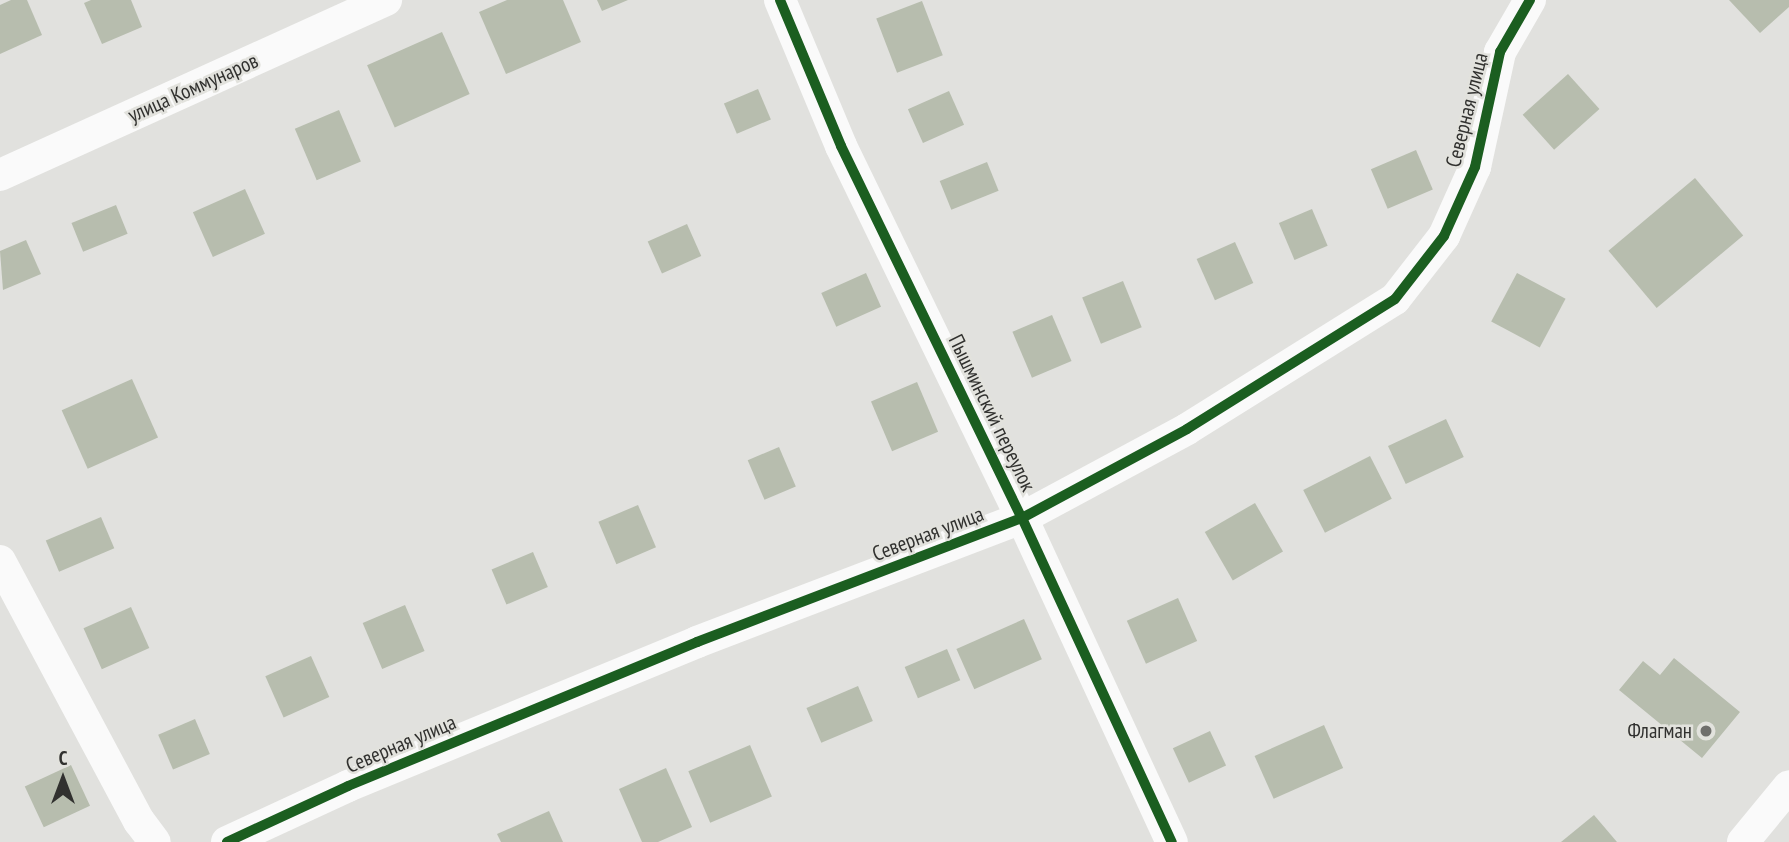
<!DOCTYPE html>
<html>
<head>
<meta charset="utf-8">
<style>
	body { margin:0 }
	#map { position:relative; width:1789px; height:842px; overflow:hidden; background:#e1e1de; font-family:"PT Sans Narrow",sans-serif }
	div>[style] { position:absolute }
	.building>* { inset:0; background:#b7bdae; transform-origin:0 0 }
	.minor>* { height:32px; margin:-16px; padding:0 16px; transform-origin:16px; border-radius:16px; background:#fafafa }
	.cycleway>* { height:10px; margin:-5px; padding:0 5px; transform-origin:5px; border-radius:5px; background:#1b5e20 }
	.dots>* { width:19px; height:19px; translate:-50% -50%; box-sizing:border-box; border:4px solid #e2e2dd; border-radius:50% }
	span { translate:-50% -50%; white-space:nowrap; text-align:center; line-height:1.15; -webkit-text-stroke:5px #e2e2dd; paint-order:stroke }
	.street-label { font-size:21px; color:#31312f }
	.poi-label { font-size:21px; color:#31312f }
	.right { translate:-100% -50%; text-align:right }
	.north { position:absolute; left:28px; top:744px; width:70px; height:70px; -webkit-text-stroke:5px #e2e2dd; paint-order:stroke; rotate:0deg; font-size:19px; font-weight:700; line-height:28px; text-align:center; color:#31312f }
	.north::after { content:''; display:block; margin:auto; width:24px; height:32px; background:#31312f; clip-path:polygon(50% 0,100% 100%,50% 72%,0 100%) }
</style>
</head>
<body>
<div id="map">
	<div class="building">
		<i style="clip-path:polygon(11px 0,27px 0,42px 35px,0 54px,0 5px)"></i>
		<i style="clip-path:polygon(91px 0,131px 0,142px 27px,102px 44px,84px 3px)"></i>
		<i style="clip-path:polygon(507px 0,563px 0,581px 42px,506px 74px,479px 12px)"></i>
		<i style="clip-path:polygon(597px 0,628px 0,602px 11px)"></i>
		<i style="clip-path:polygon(1729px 0,1789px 0,1789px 7px,1760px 33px)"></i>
		<i style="left:922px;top:1px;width:58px;height:49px;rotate:69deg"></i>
		<i style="left:442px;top:32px;width:68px;height:82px;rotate:66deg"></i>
		<i style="left:1568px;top:74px;width:47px;height:61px;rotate:48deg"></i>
		<i style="left:758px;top:89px;width:33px;height:37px;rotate:67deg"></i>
		<i style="left:949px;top:91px;width:37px;height:45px;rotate:66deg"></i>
		<i style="left:339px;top:110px;width:56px;height:48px;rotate:67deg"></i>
		<i style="left:1416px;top:150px;width:43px;height:49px;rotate:67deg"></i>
		<i style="left:987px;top:162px;width:31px;height:51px;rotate:68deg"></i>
		<i style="left:1695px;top:178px;width:75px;height:113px;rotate:50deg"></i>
		<i style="left:245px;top:189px;width:49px;height:57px;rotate:66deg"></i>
		<i style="left:116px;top:205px;width:31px;height:48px;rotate:68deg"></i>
		<i style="left:1312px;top:209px;width:40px;height:36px;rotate:67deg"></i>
		<i style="left:687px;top:224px;width:35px;height:43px;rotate:66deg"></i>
		<i style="clip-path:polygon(26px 240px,41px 274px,3px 290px,0 251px)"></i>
		<i style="left:1235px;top:242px;width:45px;height:42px;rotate:66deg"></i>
		<i style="left:866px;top:273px;width:37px;height:49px;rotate:66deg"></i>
		<i style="left:1517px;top:273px;width:55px;height:55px;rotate:28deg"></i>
		<i style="left:1123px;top:281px;width:50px;height:44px;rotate:68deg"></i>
		<i style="left:1052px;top:315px;width:50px;height:43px;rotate:67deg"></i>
		<i style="left:132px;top:379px;width:64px;height:77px;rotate:66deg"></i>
		<i style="left:917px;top:382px;width:54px;height:50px;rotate:67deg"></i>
		<i style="left:1446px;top:419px;width:42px;height:64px;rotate:65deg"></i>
		<i style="left:779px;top:447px;width:43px;height:34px;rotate:67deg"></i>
		<i style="left:1370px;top:456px;width:48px;height:75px;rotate:63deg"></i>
		<i style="left:1255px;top:503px;width:56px;height:58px;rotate:60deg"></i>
		<i style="left:638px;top:505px;width:46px;height:43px;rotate:67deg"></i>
		<i style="left:101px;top:517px;width:34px;height:60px;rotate:67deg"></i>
		<i style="left:533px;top:552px;width:38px;height:45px;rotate:67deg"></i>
		<i style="left:1178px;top:598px;width:47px;height:56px;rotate:66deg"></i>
		<i style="left:405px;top:605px;width:50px;height:46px;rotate:67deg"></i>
		<i style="left:131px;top:607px;width:45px;height:52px;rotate:66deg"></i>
		<i style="left:1024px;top:619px;width:44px;height:74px;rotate:66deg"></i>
		<i style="left:947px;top:649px;width:34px;height:46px;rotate:67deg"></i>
		<i style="left:311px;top:656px;width:45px;height:50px;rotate:66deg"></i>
		<i style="clip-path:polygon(1674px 658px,1740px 712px,1702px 758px,1619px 690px,1643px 661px,1660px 675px)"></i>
		<i style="left:858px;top:686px;width:38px;height:56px;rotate:67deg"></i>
		<i style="left:195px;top:719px;width:38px;height:40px;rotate:67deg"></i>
		<i style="left:1324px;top:725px;width:47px;height:76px;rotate:66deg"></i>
		<i style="left:1210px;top:731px;width:38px;height:41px;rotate:65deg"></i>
		<i style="left:750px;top:745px;width:56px;height:67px;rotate:67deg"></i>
		<i style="left:71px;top:765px;width:45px;height:51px;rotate:65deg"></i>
		<i style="clip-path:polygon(666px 768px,692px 827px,658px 842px,642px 842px,619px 789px)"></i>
		<i style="clip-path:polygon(549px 811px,563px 842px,501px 842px,497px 834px)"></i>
		<i style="clip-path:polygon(1594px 815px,1617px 842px,1561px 842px)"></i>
	</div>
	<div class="minor">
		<i style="left:780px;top:0;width:158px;rotate:67.3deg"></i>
		<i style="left:841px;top:146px;width:414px;rotate:64.1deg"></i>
		<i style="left:1022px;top:518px;width:357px;rotate:65.2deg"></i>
		<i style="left:0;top:175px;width:424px;rotate:-24.4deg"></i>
		<i style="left:0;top:561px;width:295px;rotate:61.9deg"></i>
		<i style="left:139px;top:821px;width:26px;rotate:53deg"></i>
		<i style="left:227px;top:842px;width:133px;rotate:-24.8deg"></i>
		<i style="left:348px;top:786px;width:378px;rotate:-22.4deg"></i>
		<i style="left:697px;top:642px;width:348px;rotate:-20.9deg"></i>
		<i style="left:1022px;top:518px;width:187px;rotate:-28.3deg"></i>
		<i style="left:1187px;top:429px;width:245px;rotate:-32deg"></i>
		<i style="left:1395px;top:299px;width:80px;rotate:-52.1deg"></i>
		<i style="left:1444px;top:236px;width:76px;rotate:-65.8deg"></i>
		<i style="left:1475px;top:167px;width:118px;rotate:-77.7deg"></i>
		<i style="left:1500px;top:52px;width:60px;rotate:-60deg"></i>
		<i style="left:1743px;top:842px;width:72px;rotate:-50.6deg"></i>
	</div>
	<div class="cycleway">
		<i style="left:780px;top:0;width:158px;rotate:67.3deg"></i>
		<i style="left:841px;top:146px;width:414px;rotate:64.1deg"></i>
		<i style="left:1022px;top:518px;width:357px;rotate:65.2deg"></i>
		<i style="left:227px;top:842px;width:133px;rotate:-24.8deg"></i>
		<i style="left:348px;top:786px;width:378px;rotate:-22.4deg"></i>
		<i style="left:697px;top:642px;width:348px;rotate:-20.9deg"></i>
		<i style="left:1022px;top:518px;width:187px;rotate:-28.3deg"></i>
		<i style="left:1187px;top:429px;width:245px;rotate:-32deg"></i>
		<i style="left:1395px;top:299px;width:80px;rotate:-52.1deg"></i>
		<i style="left:1444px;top:236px;width:76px;rotate:-65.8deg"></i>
		<i style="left:1475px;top:167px;width:118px;rotate:-77.7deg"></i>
		<i style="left:1500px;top:52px;width:60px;rotate:-60deg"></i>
	</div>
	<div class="dots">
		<i style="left:1706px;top:731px;background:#6f6f6c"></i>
	</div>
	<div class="street-label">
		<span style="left:193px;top:88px;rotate:-24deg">улица Коммунаров</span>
		<span style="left:1467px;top:110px;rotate:-76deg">Северная улица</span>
		<span style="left:992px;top:413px;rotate:64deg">Пышминский переулок</span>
		<span style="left:928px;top:534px;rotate:-21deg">Северная улица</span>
		<span style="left:401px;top:744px;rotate:-23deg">Северная улица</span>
	</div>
	<div class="poi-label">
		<span class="right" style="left:1692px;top:731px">Флагман</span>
	</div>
	<div class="north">С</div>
</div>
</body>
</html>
